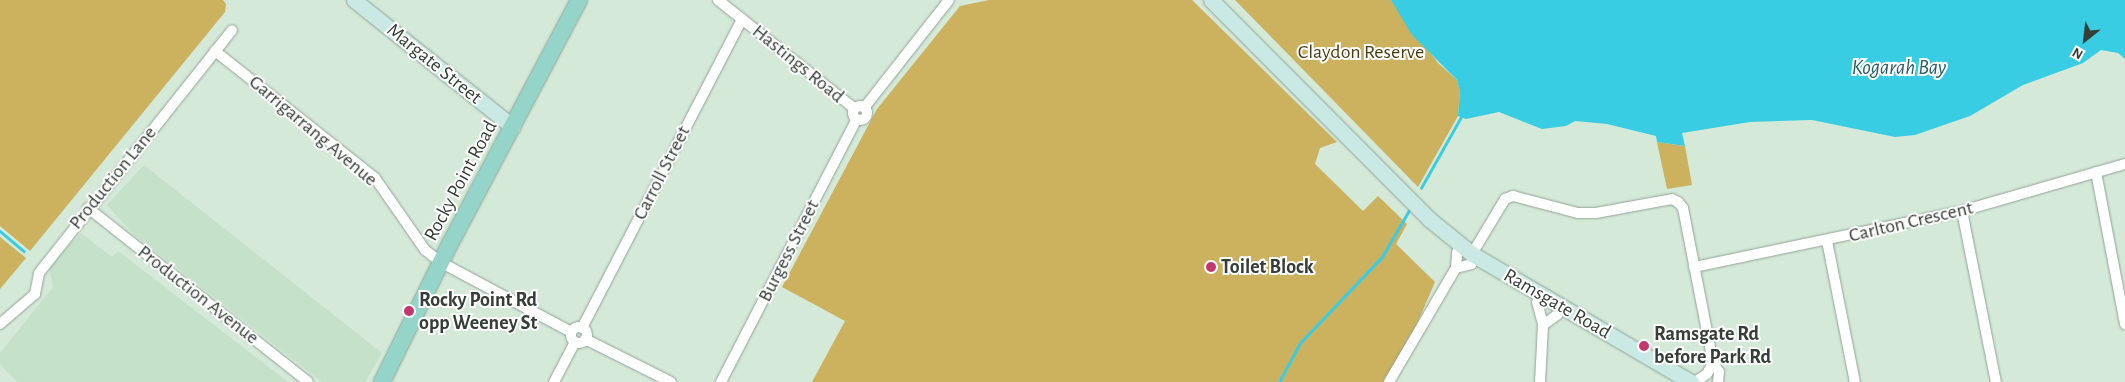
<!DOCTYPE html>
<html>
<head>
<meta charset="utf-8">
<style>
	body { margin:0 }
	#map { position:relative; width:2125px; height:382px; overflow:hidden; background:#d4e9d8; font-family:"Alegreya Sans",sans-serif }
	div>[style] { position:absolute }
	.built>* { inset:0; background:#c5e1ca }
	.green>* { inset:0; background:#ccb15f }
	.water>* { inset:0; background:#39cde3 }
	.stream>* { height:2.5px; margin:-1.25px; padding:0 1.25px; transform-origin:1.25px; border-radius:1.25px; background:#39cde3 }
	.roads { filter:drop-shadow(0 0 1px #90a494) drop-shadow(0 0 1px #90a494) }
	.street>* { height:10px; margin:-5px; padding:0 5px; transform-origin:5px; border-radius:5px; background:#fff }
	.street>.ring { margin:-5px; padding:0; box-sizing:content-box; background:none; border:10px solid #fff; border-radius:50% }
	.secondary>* { height:15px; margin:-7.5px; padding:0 7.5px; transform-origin:7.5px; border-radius:7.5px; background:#cae9e4 }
	.primary>* { height:16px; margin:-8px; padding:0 8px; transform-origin:8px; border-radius:8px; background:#95d4c9 }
	.dots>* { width:14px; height:14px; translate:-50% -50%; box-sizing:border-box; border:2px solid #fff; border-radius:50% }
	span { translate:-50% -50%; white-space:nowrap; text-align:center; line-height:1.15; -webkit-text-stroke:4px #fff; paint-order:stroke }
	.park-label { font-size:20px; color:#4b3e14 }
	.street-label { font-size:20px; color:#353e37 }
	.poi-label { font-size:20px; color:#353e37; font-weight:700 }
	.left { translate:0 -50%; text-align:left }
	.water-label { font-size:21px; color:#27606a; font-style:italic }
	.north { position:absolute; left:2060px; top:15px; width:50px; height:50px; -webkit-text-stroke:4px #fff; paint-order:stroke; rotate:209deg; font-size:14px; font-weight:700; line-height:20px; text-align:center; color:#353e37 }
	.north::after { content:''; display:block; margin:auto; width:18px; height:22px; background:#353e37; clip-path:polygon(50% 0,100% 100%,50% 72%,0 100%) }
</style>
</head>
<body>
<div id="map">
	<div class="built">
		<i style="clip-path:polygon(144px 165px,382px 353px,365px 382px,322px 382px,133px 234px,107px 205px)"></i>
		<i style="clip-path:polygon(81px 233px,112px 257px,118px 251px,288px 382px,17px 382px,0 364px,0 353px,53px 287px,49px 267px)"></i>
	</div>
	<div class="green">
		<i style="clip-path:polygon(0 0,223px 0,226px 4px,225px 12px,30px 251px,0 226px)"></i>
		<i style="clip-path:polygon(989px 0,1192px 0,1337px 142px,1320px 148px,1315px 164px,1363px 211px,1378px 196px,1407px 224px,1396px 244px,1435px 282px,1392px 382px,812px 382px,845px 321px,782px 287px,877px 109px,960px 6px)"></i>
		<i style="clip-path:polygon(1235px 0,1391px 0,1438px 63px,1457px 80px,1460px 92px,1458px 116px,1418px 187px)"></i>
		<i style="clip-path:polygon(1657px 142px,1685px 146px,1692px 185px,1667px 189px)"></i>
		<i style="clip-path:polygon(0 237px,26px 258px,0 289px)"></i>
	</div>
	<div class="water">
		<i style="clip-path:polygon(1391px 0,2125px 0,2125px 59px,2118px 53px,2101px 50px,2083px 63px,2023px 85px,1970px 116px,1915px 135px,1895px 137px,1812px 120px,1750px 122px,1682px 133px,1685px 146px,1657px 142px,1656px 136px,1607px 124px,1575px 121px,1566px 126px,1542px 129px,1499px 112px,1466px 119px,1458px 116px,1460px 92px,1457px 80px,1412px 35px)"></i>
	</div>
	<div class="stream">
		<i style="left:1421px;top:188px;width:81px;rotate:-60.6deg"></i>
		<i style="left:0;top:231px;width:31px;rotate:40deg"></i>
		<i style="left:1279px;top:382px;width:44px;rotate:-61.7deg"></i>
		<i style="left:1300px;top:343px;width:119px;rotate:-46.4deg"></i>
		<i style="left:1382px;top:257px;width:58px;rotate:-59.9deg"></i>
	</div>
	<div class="roads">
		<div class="street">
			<i style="left:718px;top:0;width:175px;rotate:38.5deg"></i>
			<i style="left:215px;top:51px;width:204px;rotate:38.4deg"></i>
			<i style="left:375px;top:178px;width:88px;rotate:55.2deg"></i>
			<i style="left:425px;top:250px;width:21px;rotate:37deg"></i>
			<i style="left:442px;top:263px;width:146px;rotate:28.1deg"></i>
			<i class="ring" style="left:853px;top:106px;width:4px;height:4px"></i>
			<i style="left:864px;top:108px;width:137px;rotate:-51.8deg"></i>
			<i style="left:2096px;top:172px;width:155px;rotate:79.2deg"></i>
			<i style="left:88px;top:208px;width:280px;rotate:38.3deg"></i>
			<i style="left:1962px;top:211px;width:174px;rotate:78.8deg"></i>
			<i style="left:1827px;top:241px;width:144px;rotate:78.8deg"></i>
			<i style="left:1472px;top:254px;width:64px;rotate:-59deg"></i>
			<i style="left:1505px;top:199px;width:9px;rotate:-21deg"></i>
			<i style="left:1513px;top:196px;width:67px;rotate:14.7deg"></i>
			<i style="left:1578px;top:213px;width:18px"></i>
			<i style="left:1596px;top:213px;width:77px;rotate:-10.4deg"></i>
			<i style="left:1672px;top:199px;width:7px;rotate:27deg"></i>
			<i style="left:1678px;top:202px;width:8px;rotate:50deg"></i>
			<i style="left:1683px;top:208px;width:157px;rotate:79deg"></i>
			<i style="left:1713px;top:362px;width:12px;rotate:59deg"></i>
			<i style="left:1719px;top:372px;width:10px;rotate:96deg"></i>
			<i style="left:1694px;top:267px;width:274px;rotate:-11.8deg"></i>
			<i style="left:1962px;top:211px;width:170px;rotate:-16.1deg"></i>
			<i style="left:1456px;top:268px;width:16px;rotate:-14deg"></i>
			<i style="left:1537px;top:302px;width:24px;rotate:75deg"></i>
			<i style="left:1543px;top:325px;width:57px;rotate:93deg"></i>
			<i style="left:0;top:324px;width:46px;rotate:-40.6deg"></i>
			<i style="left:35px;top:294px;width:21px;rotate:-79deg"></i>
			<i style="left:39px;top:273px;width:310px;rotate:-51.5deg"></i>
			<i style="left:1543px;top:325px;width:19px;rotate:-36deg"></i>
			<i class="ring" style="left:571px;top:327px;width:6px;height:6px"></i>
			<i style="left:582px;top:328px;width:348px;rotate:-62.6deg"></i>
			<i style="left:585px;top:339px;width:96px;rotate:26.6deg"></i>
			<i style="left:554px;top:382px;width:45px;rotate:-62.3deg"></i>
			<i style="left:721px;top:382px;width:296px;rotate:-62.7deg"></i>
			<i style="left:1389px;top:382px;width:132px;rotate:-59.6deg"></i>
			<i style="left:1456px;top:268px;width:16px;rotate:-86deg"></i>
			<i style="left:1695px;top:382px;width:14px;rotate:-34deg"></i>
			<i style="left:1707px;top:374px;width:13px;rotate:-63deg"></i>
		</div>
		<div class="secondary">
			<i style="left:354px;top:0;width:203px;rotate:38.6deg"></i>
			<i style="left:1211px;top:0;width:309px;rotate:45.1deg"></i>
			<i style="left:1429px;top:219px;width:55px;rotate:39.1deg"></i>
			<i style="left:1472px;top:254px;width:254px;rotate:30.3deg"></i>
		</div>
		<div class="primary">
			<i style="left:382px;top:382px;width:154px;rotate:-63.8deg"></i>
			<i style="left:450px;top:244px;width:276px;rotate:-62.1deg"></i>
		</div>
	</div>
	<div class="dots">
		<i style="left:1211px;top:267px;background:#c4376a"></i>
		<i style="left:409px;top:311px;background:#c4376a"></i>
		<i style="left:1644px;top:346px;background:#c4376a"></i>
	</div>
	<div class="park-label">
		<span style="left:1361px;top:52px">Claydon Reserve</span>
	</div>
	<div class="street-label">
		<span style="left:434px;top:64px;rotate:39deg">Margate Street</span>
		<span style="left:798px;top:64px;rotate:39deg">Hastings Road</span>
		<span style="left:313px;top:131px;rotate:40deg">Garrigarrang Avenue</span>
		<span style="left:662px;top:173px;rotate:-63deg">Carroll Street</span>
		<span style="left:113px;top:178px;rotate:-51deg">Production Lane</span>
		<span style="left:461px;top:181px;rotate:-62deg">Rocky Point Road</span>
		<span style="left:1911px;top:222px;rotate:-13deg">Carlton Crescent</span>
		<span style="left:789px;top:251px;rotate:-63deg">Burgess Street</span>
		<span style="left:198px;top:295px;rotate:38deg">Production Avenue</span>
		<span style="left:1557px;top:304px;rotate:30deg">Ramsgate Road</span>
	</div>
	<div class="poi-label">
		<span class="left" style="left:1221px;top:267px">Toilet Block</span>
		<span class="left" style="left:419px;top:312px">Rocky Point Rd<br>opp Weeney St</span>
		<span class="left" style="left:1654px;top:346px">Ramsgate Rd<br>before Park Rd</span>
	</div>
	<div class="water-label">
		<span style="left:1899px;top:68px">Kogarah Bay</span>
	</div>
	<div class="north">N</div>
</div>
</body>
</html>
